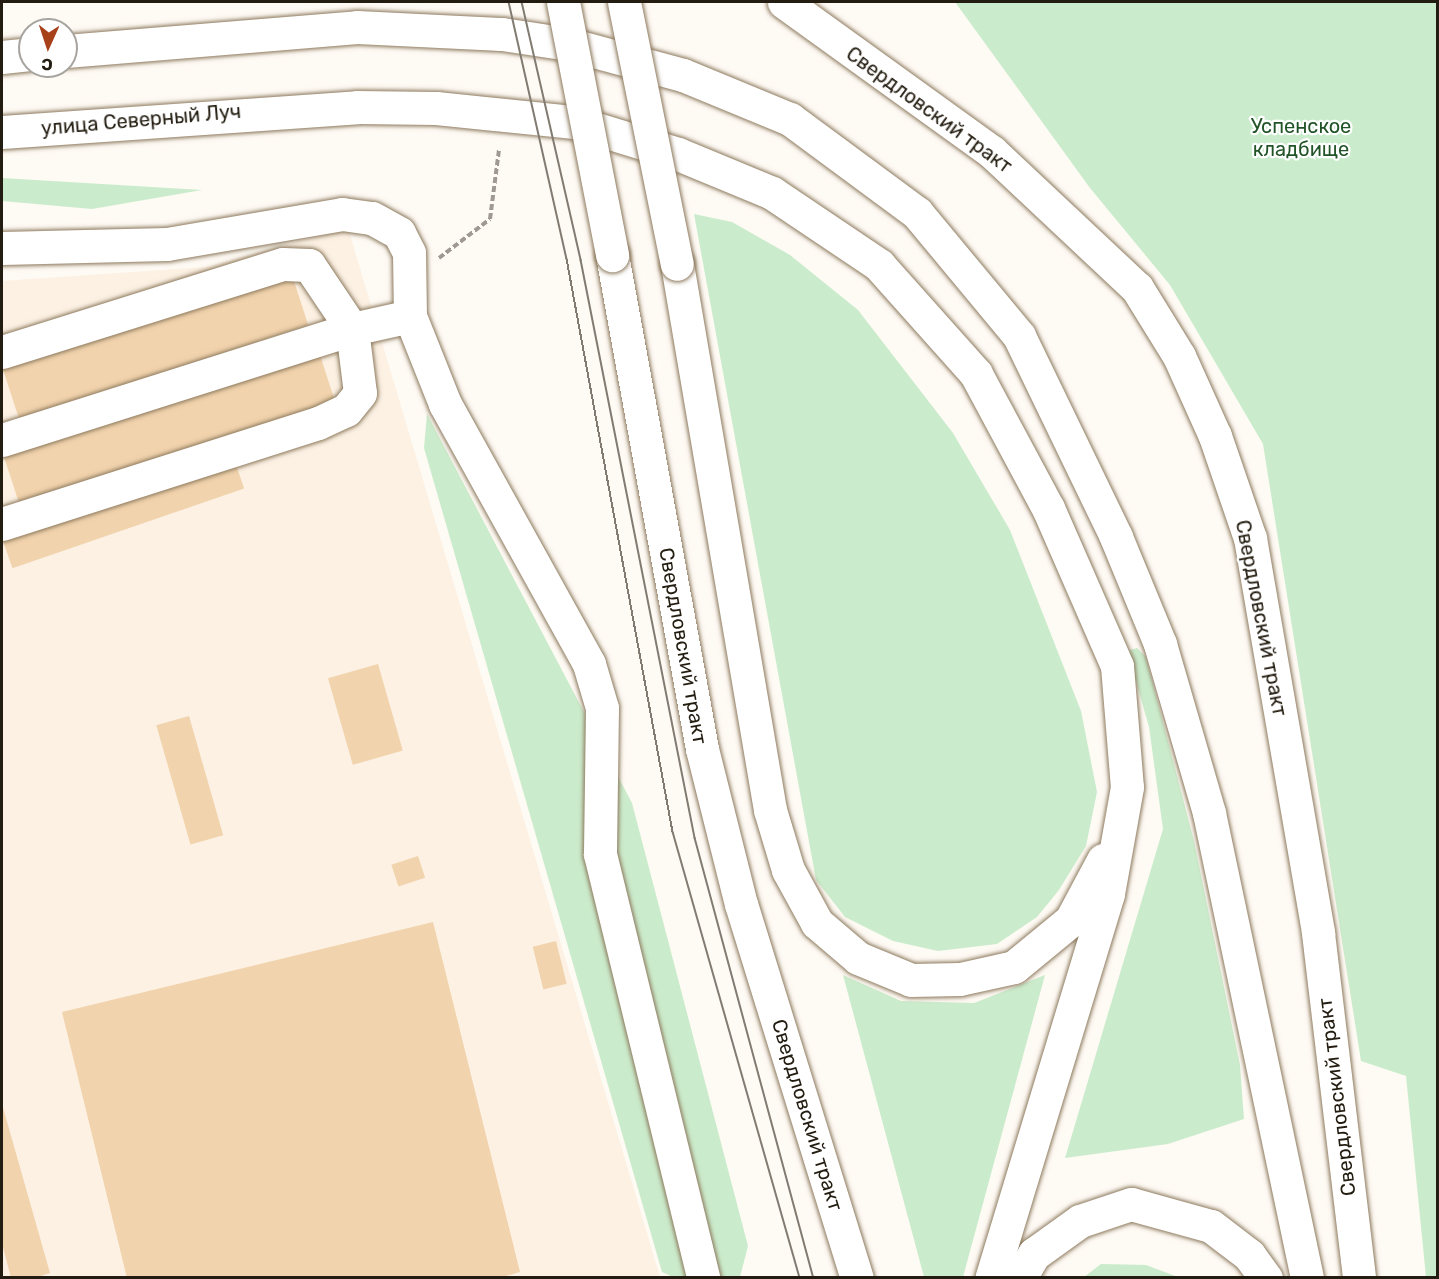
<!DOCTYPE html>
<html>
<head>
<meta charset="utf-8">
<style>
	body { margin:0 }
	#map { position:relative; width:1439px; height:1279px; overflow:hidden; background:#fefaf4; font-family:Rubik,sans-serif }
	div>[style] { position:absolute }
	.built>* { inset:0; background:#fcf1e3 }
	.green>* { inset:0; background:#cbeccc }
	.building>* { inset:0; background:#f1d3ad; transform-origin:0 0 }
	.path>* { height:4px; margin-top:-2px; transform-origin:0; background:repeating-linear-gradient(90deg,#9f9991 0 6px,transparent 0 9px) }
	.roads { filter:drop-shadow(0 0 2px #8d7a5e) drop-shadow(0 0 2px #8d7a5e) }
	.minor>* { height:33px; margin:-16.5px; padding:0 16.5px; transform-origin:16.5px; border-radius:16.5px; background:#fff }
	.major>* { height:33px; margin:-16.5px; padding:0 16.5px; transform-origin:16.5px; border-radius:16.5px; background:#fff }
	.tram>* { height:1.5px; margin:-0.75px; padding:0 0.75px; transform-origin:0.75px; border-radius:0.75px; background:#817b71 }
	.bridges { filter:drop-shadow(0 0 2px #8d7a5e) drop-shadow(0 0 2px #8d7a5e) }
	.major-bridge>* { height:33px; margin:-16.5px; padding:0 16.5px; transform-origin:16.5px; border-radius:16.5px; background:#fff }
	span { translate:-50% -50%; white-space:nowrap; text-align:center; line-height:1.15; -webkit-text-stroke:4.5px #fff; paint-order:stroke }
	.street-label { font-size:20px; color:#231c10 }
	.park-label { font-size:20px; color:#225428 }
	.frame { position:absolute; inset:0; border:3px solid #231c10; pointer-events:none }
	.north { position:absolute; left:18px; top:18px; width:60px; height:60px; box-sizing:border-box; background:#fff; border:2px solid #a7a49f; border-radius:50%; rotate:183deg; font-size:16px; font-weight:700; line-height:24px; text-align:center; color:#231c10 }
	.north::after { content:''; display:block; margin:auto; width:21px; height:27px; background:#a74119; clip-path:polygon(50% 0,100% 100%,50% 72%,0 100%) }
</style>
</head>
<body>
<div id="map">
	<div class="built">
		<i style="clip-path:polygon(348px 228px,660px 1277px,2px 1278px,2px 281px,206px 267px)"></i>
	</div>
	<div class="green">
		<i style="clip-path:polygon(955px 2px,1437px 2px,1437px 1277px,1426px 1277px,1406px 1076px,1361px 1061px,1263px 444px,1170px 285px,1090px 188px)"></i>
		<i style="clip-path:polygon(2px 178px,202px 190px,92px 209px,2px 201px)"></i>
		<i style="clip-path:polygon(694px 214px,732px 222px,790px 255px,858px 310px,953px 433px,1010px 530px,1081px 711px,1097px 792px,1086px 846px,1059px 890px,1037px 917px,997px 944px,938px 951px,893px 941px,845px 917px,816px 880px)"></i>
		<i style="clip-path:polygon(427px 414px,632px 803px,748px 1246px,740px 1277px,673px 1277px,662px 1272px,424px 448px)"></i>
		<i style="clip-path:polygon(1137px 648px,1146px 657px,1194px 841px,1240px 1065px,1244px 1119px,1168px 1144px,1065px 1158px,1163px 829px,1149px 727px,1131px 664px,1130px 650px)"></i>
		<i style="clip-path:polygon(843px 975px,901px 1001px,974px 1003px,1045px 975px,963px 1277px,924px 1277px)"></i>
		<i style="clip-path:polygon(1101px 1264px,1146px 1265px,1178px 1277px,1084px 1277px)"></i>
	</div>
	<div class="building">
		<i style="left:291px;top:272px;width:56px;height:304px;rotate:72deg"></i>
		<i style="left:318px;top:349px;width:56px;height:332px;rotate:72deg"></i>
		<i style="left:235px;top:462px;width:28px;height:245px;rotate:71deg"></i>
		<i style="left:378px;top:664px;width:90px;height:52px;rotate:74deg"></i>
		<i style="left:189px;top:716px;width:124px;height:34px;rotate:74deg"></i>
		<i style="left:418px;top:856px;width:23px;height:28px;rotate:72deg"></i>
		<i style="clip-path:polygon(433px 922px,520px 1272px,499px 1278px,127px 1278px,62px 1012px)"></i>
		<i style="left:556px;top:941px;width:44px;height:24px;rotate:76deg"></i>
		<i style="clip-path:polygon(2px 1104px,50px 1273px,35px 1278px,11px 1278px,2px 1243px)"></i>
	</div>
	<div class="path">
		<i style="left:439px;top:258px;width:64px;rotate:-37.4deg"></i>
		<i style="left:490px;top:219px;width:70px;rotate:-82.6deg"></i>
	</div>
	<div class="roads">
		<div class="minor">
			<i style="left:2px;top:248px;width:165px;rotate:-1.4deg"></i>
			<i style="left:167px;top:244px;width:178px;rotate:-9.7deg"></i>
			<i style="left:342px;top:214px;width:30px;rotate:8deg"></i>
			<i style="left:372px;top:218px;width:31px;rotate:29deg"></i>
			<i style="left:399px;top:233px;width:22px;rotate:63deg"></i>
			<i style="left:409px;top:253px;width:63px;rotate:89.1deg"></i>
			<i style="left:410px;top:316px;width:95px;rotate:68.3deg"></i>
			<i style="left:445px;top:404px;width:297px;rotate:61deg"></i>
			<i style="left:589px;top:664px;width:46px;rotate:73.5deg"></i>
			<i style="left:602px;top:708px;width:146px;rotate:90.8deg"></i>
			<i style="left:600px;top:854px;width:436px;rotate:76.3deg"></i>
			<i style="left:2px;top:352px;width:294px;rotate:-17.4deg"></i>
			<i style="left:283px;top:264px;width:26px;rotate:2deg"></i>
			<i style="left:309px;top:265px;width:77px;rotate:56.1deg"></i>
			<i style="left:352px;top:329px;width:64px;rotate:82.9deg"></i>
			<i style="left:360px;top:393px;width:22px;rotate:129deg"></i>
			<i style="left:346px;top:410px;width:31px;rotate:155deg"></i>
			<i style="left:318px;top:423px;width:332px;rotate:162.3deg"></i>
			<i style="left:2px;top:440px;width:367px;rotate:-17.6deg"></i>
			<i style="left:352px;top:329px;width:59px;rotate:-12.6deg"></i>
		</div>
		<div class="major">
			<i style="left:784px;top:2px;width:256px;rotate:35.8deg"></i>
			<i style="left:992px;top:152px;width:199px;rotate:43.2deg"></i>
			<i style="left:1137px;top:288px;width:80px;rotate:58.3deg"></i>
			<i style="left:1179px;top:356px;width:88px;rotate:65.8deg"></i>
			<i style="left:1215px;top:436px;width:108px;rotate:71.1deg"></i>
			<i style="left:1250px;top:538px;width:401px;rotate:80.2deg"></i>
			<i style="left:1318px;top:933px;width:347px;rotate:83.2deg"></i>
			<i style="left:66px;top:51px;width:292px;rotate:-4.7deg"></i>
			<i style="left:357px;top:27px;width:145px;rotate:2.8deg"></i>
			<i style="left:502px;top:34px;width:67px;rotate:8.6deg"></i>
			<i style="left:568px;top:44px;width:119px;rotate:15.1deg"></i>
			<i style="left:683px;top:75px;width:116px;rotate:22.4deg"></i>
			<i style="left:790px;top:119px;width:158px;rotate:36.5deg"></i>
			<i style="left:917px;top:213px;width:160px;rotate:50.3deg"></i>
			<i style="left:1019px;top:336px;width:223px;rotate:64.2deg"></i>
			<i style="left:1116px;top:537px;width:116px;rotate:67.6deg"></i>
			<i style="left:1160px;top:644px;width:176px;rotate:73.8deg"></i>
			<i style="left:1209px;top:813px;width:475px;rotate:78.1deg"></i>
			<i style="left:2px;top:57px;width:28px;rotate:-6deg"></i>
			<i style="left:2px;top:132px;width:356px;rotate:-4deg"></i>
			<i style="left:357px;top:107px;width:79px;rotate:0.7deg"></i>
			<i style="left:436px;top:108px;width:139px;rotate:5.8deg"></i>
			<i style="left:574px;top:122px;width:109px;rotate:17.1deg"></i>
			<i style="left:678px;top:154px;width:102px;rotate:22.5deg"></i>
			<i style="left:772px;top:193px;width:129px;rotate:33.9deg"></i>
			<i style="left:879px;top:265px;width:146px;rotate:48.3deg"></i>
			<i style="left:976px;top:374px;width:152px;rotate:61.8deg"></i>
			<i style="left:1048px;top:508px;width:172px;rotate:66.4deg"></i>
			<i style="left:1117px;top:666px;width:121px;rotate:85.3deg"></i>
			<i style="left:1127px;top:787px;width:109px;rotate:100.1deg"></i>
			<i style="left:1108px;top:894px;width:401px;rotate:106.9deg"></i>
			<i style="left:612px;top:255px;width:502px;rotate:79.67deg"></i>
			<i style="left:702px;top:749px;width:160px;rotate:75.9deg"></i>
			<i style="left:741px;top:904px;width:392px;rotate:72.8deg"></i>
			<i style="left:677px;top:264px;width:554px;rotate:80.33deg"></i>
			<i style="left:770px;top:810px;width:63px;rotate:73.3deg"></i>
			<i style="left:788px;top:870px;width:60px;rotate:61.3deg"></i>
			<i style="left:817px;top:923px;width:54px;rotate:40.5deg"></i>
			<i style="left:858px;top:958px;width:57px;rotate:22.5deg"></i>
			<i style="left:911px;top:980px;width:49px;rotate:-1.2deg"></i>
			<i style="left:960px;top:979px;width:55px;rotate:-12.5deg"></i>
			<i style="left:1014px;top:967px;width:74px;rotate:-39.5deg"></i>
			<i style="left:1071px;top:920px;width:68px;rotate:-61.9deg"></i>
			<i style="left:1020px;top:1278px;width:28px;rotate:-60deg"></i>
			<i style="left:1034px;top:1254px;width:57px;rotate:-35.7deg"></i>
			<i style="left:1080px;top:1221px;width:54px;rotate:-18.4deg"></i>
			<i style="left:1131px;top:1204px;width:83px;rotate:15.4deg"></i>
			<i style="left:1211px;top:1226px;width:48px;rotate:37.3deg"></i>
			<i style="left:1249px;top:1255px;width:29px;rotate:54deg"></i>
		</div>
	</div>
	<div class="tram">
		<i style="left:509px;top:2px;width:263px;rotate:77.3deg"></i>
		<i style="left:567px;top:259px;width:583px;rotate:79.52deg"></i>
		<i style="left:673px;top:832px;width:464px;rotate:74.1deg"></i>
		<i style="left:522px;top:2px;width:265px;rotate:77.1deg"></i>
		<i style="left:581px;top:260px;width:589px;rotate:78.84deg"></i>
		<i style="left:695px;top:838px;width:456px;rotate:74.9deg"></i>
	</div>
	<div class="bridges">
		<div class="major-bridge">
			<i style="left:563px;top:2px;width:258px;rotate:79deg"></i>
			<i style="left:624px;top:2px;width:267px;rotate:78.6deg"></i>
		</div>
	</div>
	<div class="street-label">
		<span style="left:929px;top:110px;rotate:36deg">Свердловский тракт</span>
		<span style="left:141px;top:120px;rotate:-5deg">улица Северный Луч</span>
		<span style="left:1261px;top:618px;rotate:79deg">Свердловский тракт</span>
		<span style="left:683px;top:646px;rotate:80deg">Свердловский тракт</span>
		<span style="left:1337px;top:1097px;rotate:-97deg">Свердловский тракт</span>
		<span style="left:807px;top:1115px;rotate:73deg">Свердловский тракт</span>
	</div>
	<div class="park-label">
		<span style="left:1301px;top:138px">Успенское<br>кладбище</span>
	</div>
	<div class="frame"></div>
	<div class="north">С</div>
</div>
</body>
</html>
